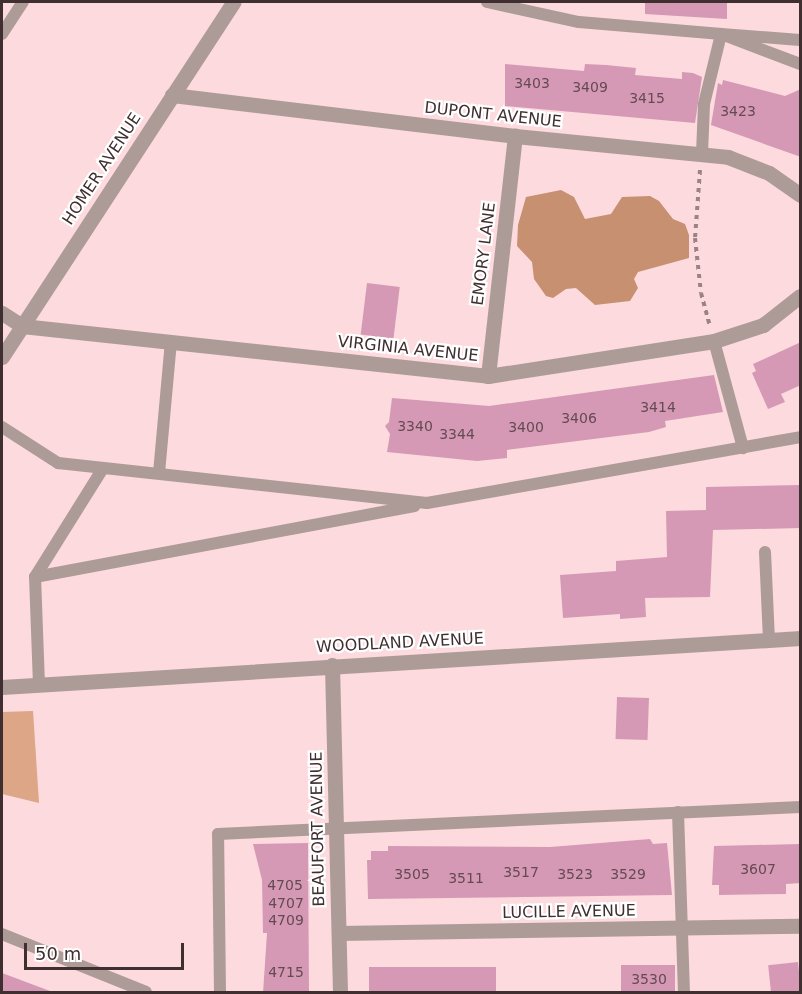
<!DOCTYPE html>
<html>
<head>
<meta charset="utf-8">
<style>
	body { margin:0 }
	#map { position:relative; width:802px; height:994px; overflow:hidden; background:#fcdade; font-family:"DejaVu Sans",sans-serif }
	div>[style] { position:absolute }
	.green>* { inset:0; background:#dca687 }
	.forest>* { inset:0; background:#c79071 }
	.building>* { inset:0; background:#d599b5; transform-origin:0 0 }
	.path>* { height:4px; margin-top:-2px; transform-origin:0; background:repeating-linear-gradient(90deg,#9a8285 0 4.5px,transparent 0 9px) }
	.lane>* { height:12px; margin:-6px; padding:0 6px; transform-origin:6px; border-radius:6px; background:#ad9b98 }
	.street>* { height:15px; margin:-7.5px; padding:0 7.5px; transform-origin:7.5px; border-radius:7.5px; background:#ad9b98 }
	span { translate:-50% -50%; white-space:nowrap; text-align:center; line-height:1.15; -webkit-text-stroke:4.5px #fff; paint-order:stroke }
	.number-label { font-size:14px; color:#644a52 }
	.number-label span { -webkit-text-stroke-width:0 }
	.street-label { font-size:16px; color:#3f2f31 }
	.frame { position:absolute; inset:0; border:3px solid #3f2f31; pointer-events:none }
	.scale { position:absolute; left:24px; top:943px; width:160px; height:27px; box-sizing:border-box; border:3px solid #3f2f31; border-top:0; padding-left:8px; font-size:18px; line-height:21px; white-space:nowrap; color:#3f2f31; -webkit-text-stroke:4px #fff; paint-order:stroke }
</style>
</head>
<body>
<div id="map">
	<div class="green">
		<i style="clip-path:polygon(33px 711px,39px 803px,2px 794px,2px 712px)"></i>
	</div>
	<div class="forest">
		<i style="clip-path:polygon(561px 190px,574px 197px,585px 219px,611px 214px,622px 197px,650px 196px,659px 201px,673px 219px,685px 224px,689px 235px,689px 258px,638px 272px,634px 279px,638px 288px,630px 301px,595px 305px,576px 288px,566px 289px,553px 298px,546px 296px,534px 279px,532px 262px,517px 246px,518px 225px,526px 197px)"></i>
	</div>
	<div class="building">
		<i style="clip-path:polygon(645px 2px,727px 2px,727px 19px,645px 14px)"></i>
		<i style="clip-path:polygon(505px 64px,584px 71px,585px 64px,606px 65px,636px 68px,635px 75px,682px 79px,682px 72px,693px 73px,702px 77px,695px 123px,505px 106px)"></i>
		<i style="clip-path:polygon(723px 80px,785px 96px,801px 89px,801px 157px,711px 125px,718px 83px,722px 85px)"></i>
		<i style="left:367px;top:283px;width:33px;height:52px;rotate:7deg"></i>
		<i style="clip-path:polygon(801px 342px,801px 385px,781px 394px,785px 402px,768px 409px,752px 373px,756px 371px,753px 364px)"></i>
		<i style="clip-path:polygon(714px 375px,723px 412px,665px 421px,666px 427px,649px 432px,507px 450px,507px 458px,477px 461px,387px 452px,390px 434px,385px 426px,389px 422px,392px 398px,489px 406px)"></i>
		<i style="clip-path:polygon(801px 485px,801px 528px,713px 530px,710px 597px,645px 598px,646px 617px,620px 619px,620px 614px,563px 618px,560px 575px,616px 571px,616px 561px,667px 557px,666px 511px,706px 510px,706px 487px)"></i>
		<i style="left:617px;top:697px;width:32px;height:42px;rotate:2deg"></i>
		<i style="clip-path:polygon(650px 839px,653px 844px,667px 843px,672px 895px,368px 899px,367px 860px,371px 860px,371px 851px,388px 851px,388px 846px,550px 847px)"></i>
		<i style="clip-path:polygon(308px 843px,309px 993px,263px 993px,267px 933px,263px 933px,262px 880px,253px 844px)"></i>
		<i style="clip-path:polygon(800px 844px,801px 883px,786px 884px,786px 894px,719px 895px,719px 885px,712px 885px,714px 846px)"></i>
		<i style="left:798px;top:962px;width:31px;height:30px;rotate:84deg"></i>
		<i style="left:621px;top:965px;width:54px;height:28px"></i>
		<i style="left:496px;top:967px;width:26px;height:127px;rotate:90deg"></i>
		<i style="clip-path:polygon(2px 973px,50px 991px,49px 993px,2px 993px)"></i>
	</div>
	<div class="path">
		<i style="left:700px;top:170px;width:68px;rotate:94.2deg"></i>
		<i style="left:695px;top:238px;width:55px;rotate:83.8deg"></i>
		<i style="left:701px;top:293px;width:34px;rotate:75deg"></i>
	</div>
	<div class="lane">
		<i style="left:487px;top:2px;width:94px;rotate:12.3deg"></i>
		<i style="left:579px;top:22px;width:143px;rotate:4.8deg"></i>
		<i style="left:721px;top:34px;width:85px;rotate:20.8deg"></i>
		<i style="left:2px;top:34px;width:38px;rotate:-57deg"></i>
		<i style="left:702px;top:154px;width:50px;rotate:-87.7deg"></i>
		<i style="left:704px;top:104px;width:72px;rotate:-76.3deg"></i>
		<i style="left:721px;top:34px;width:79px;rotate:4.3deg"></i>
		<i style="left:714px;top:341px;width:111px;rotate:74.8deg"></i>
		<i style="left:2px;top:427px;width:67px;rotate:32.7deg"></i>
		<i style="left:58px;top:463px;width:371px;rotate:6.2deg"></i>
		<i style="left:427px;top:503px;width:379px;rotate:-10deg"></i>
		<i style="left:159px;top:473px;width:132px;rotate:-84.8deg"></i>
		<i style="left:765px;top:552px;width:88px;rotate:87.4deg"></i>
		<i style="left:35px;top:577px;width:386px;rotate:-10.6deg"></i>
		<i style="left:39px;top:685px;width:108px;rotate:-92.1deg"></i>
		<i style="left:35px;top:577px;width:128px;rotate:-58deg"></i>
		<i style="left:678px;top:812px;width:180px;rotate:88.1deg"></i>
		<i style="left:2px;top:934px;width:155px;rotate:21.9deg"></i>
		<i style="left:220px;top:992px;width:158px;rotate:-90.7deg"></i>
		<i style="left:218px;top:834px;width:583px;rotate:-2.66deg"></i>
	</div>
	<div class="street">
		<i style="left:172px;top:95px;width:345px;rotate:6.8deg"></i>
		<i style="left:515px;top:136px;width:214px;rotate:5.6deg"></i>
		<i style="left:728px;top:157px;width:44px;rotate:21.3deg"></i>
		<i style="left:769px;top:173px;width:38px;rotate:35deg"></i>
		<i style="left:2px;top:313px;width:24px;rotate:33deg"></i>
		<i style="left:22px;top:326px;width:469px;rotate:6.1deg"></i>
		<i style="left:488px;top:376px;width:229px;rotate:-8.8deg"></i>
		<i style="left:714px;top:341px;width:52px;rotate:-18.1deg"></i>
		<i style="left:763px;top:325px;width:47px;rotate:-38.1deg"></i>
		<i style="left:2px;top:357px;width:424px;rotate:-56.9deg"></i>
		<i style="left:488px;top:376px;width:242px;rotate:-83.6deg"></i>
		<i style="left:332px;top:665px;width:327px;rotate:88.6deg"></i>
		<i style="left:2px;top:687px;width:800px;rotate:-3.51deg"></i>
		<i style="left:339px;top:933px;width:461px;rotate:-0.9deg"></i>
	</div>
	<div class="number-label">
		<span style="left:532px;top:83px">3403</span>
		<span style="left:590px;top:87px">3409</span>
		<span style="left:647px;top:98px">3415</span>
		<span style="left:738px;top:111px">3423</span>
		<span style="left:658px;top:407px">3414</span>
		<span style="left:579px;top:418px">3406</span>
		<span style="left:415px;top:426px">3340</span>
		<span style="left:526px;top:427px">3400</span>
		<span style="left:457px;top:434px">3344</span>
		<span style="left:758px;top:869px">3607</span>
		<span style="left:521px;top:872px">3517</span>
		<span style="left:412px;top:874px">3505</span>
		<span style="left:575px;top:874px">3523</span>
		<span style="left:628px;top:874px">3529</span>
		<span style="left:466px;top:878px">3511</span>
		<span style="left:285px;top:885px">4705</span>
		<span style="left:286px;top:903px">4707</span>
		<span style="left:286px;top:920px">4709</span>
		<span style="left:286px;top:972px">4715</span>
		<span style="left:649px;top:979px">3530</span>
	</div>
	<div class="street-label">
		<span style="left:493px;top:115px;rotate:6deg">DUPONT AVENUE</span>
		<span style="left:102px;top:169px;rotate:-57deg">HOMER AVENUE</span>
		<span style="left:484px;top:254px;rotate:-83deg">EMORY LANE</span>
		<span style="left:408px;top:349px;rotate:6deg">VIRGINIA AVENUE</span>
		<span style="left:400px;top:643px;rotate:-3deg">WOODLAND AVENUE</span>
		<span style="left:318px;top:829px;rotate:-91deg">BEAUFORT AVENUE</span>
		<span style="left:569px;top:912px;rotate:-1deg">LUCILLE AVENUE</span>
	</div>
	<div class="frame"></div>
	<div class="scale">50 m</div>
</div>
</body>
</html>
